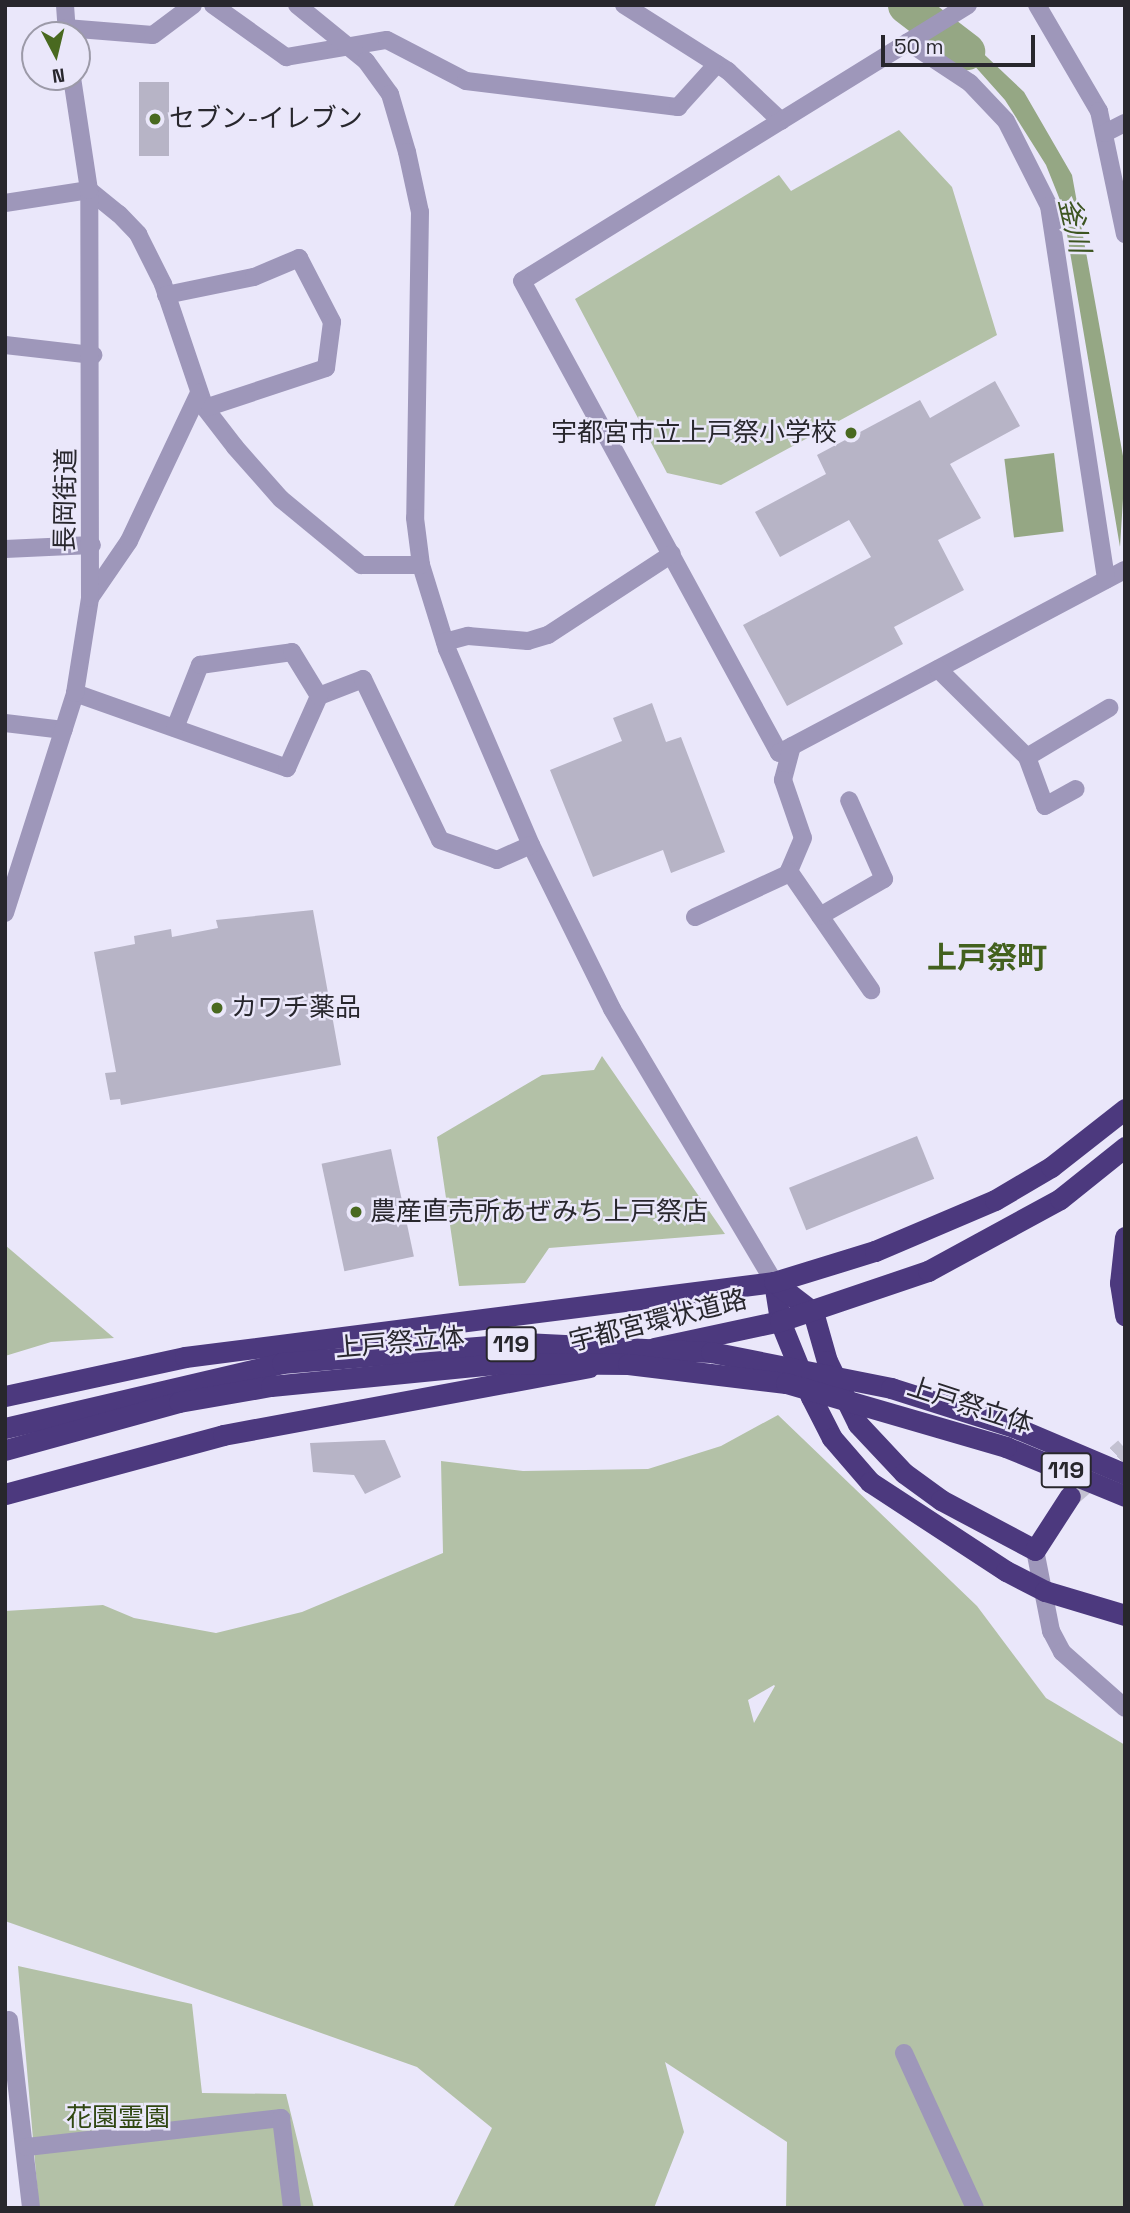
<!DOCTYPE html>
<html>
<head>
<meta charset="utf-8">
<style>
	body { margin:0 }
	#map { position:relative; width:1130px; height:2213px; overflow:hidden; background:#eae7fa; font-family:"Space Grotesk","Noto Sans JP",sans-serif }
	div>[style] { position:absolute }
	.green>* { inset:0; background:#b3c1a7 }
	.water>* { inset:0; background:#95a784; transform-origin:0 0 }
	.river>* { height:37px; margin:-18.5px; padding:0 18.5px; transform-origin:18.5px; border-radius:18.5px; background:#95a784 }
	.building>* { inset:0; background:#b7b4c6; transform-origin:0 0 }
	.highway-tunnel>* { height:21px; margin-top:-10.5px; transform-origin:0; background:repeating-linear-gradient(90deg,#c3c1d1 0 21px,transparent 0 31px) }
	.minor>* { height:18px; margin:-9px; padding:0 9px; transform-origin:9px; border-radius:9px; background:#9e97ba }
	.highway>* { height:21px; margin:-10.5px; padding:0 10.5px; transform-origin:10.5px; border-radius:10.5px; background:#4c397e }
	.highway-bridge>* { height:21px; margin:-10.5px; padding:0 10.5px; transform-origin:10.5px; border-radius:10.5px; background:#4c397e }
	.dots>* { width:19px; height:19px; translate:-50% -50%; box-sizing:border-box; border:4px solid #eae7fa; border-radius:50% }
	span { translate:-50% -50%; white-space:nowrap; text-align:center; line-height:1.15; -webkit-text-stroke:5px #eae7fa; paint-order:stroke }
	.shield-label span { padding:2px 5px; background:#eae7fa; border:2px solid; border-radius:5px; -webkit-text-stroke-width:0 }
	.shield-label { font-size:24px; color:#28272d; font-weight:700 }
	.poi-label { font-size:26px; color:#28272d }
	.left { translate:0 -50%; text-align:left }
	.right { translate:-100% -50%; text-align:right }
	.street-label { font-size:26px; color:#28272d }
	.park-label { font-size:26px; color:#304712 }
	.water-label { font-size:28px; color:#3d5521; font-style:italic }
	.quarter-label { font-size:30px; color:#43611e; font-weight:700 }
	.frame { position:absolute; inset:0; border:7px solid #28272d; pointer-events:none }
	.north { position:absolute; left:21px; top:21px; width:70px; height:70px; box-sizing:border-box; background:#eae7fa; border:2px solid #9c9aa8; border-radius:50%; rotate:173deg; font-size:19px; font-weight:700; line-height:28px; text-align:center; color:#28272d }
	.north::after { content:''; display:block; margin:auto; width:24px; height:32px; background:#496920; clip-path:polygon(50% 0,100% 100%,50% 72%,0 100%) }
	.scale { position:absolute; left:881px; top:35px; width:154px; height:32px; box-sizing:border-box; border:4px solid #28272d; border-top:0; padding-left:9px; font-size:21px; line-height:24px; white-space:nowrap; color:#28272d; -webkit-text-stroke:5px #eae7fa; paint-order:stroke }
</style>
</head>
<body>
<div id="map">
	<div class="green">
		<i style="clip-path:polygon(899px 130px,952px 187px,997px 335px,721px 485px,667px 473px,575px 299px,779px 175px,791px 191px)"></i>
		<i style="clip-path:polygon(602px 1056px,725px 1234px,549px 1248px,525px 1283px,459px 1286px,437px 1137px,542px 1075px,594px 1070px)"></i>
		<i style="clip-path:polygon(5px 1245px,114px 1338px,51px 1342px,5px 1356px)"></i>
		<i style="clip-path:polygon(evenodd,778px 1415px,977px 1606px,1046px 1698px,1125px 1745px,1125px 2208px,786px 2208px,787px 2142px,665px 2062px,684px 2132px,654px 2208px,453px 2208px,492px 2128px,417px 2067px,5px 1921px,5px 1611px,103px 1605px,134px 1618px,216px 1633px,302px 1612px,443px 1553px,441px 1461px,523px 1471px,648px 1469px,721px 1446px,778px 1415px,774px 1685px,775px 1686px,754px 1723px,748px 1700px,774px 1685px)"></i>
		<i style="clip-path:polygon(18px 1966px,192px 2004px,202px 2093px,286px 2094px,314px 2208px,39px 2208px)"></i>
	</div>
	<div class="water">
		<i style="clip-path:polygon(953px 25px,1024px 92px,1072px 175px,1125px 467px,1120px 547px,1062px 205px,1046px 165px,1005px 100px,972px 63px,932px 37px)"></i>
		<i style="left:1054px;top:453px;width:79px;height:50px;rotate:83deg"></i>
	</div>
	<div class="river">
		<i style="left:906px;top:5px;width:76px;rotate:37.5deg"></i>
	</div>
	<div class="building">
		<i style="left:139px;top:82px;width:30px;height:74px"></i>
		<i style="clip-path:polygon(995px 381px,1020px 426px,950px 464px,981px 518px,938px 540px,964px 590px,894px 627px,903px 644px,787px 706px,743px 625px,871px 557px,849px 520px,780px 557px,755px 512px,826px 474px,817px 455px,920px 400px,930px 418px)"></i>
		<i style="clip-path:polygon(652px 703px,666px 742px,681px 737px,725px 852px,671px 873px,663px 850px,593px 877px,550px 770px,622px 741px,613px 718px)"></i>
		<i style="clip-path:polygon(313px 910px,341px 1065px,121px 1105px,120px 1099px,110px 1100px,105px 1073px,116px 1072px,94px 952px,135px 944px,134px 936px,171px 929px,172px 937px,218px 928px,216px 920px)"></i>
		<i style="left:917px;top:1136px;width:46px;height:138px;rotate:68deg"></i>
		<i style="left:391px;top:1149px;width:110px;height:71px;rotate:78deg"></i>
		<i style="clip-path:polygon(385px 1440px,401px 1477px,365px 1494px,354px 1475px,313px 1472px,310px 1443px)"></i>
	</div>
	<div class="highway-tunnel">
		<i style="left:1070px;top:1496px;width:73px;rotate:-41.1deg"></i>
	</div>
	<div class="minor">
		<i style="left:65px;top:5px;width:30px;rotate:86deg"></i>
		<i style="left:213px;top:5px;width:90px;rotate:35.5deg"></i>
		<i style="left:286px;top:57px;width:102px;rotate:-9.6deg"></i>
		<i style="left:387px;top:40px;width:89px;rotate:27.4deg"></i>
		<i style="left:466px;top:81px;width:214px;rotate:7deg"></i>
		<i style="left:678px;top:107px;width:58px;rotate:-47.8deg"></i>
		<i style="left:297px;top:5px;width:89px;rotate:39.1deg"></i>
		<i style="left:366px;top:61px;width:41px;rotate:54deg"></i>
		<i style="left:390px;top:94px;width:60px;rotate:73.7deg"></i>
		<i style="left:407px;top:152px;width:61px;rotate:77.8deg"></i>
		<i style="left:420px;top:212px;width:306px;rotate:90.9deg"></i>
		<i style="left:415px;top:518px;width:47px;rotate:82.7deg"></i>
		<i style="left:421px;top:565px;width:88px;rotate:72.8deg"></i>
		<i style="left:447px;top:649px;width:213px;rotate:66.8deg"></i>
		<i style="left:531px;top:845px;width:183px;rotate:63.7deg"></i>
		<i style="left:612px;top:1009px;width:317px;rotate:59.3deg"></i>
		<i style="left:624px;top:5px;width:123px;rotate:32.4deg"></i>
		<i style="left:728px;top:71px;width:73px;rotate:43.3deg"></i>
		<i style="left:968px;top:5px;width:524px;rotate:148.25deg"></i>
		<i style="left:522px;top:281px;width:537px;rotate:61.43deg"></i>
		<i style="left:779px;top:753px;width:391px;rotate:-27.9deg"></i>
		<i style="left:1037px;top:5px;width:123px;rotate:59.7deg"></i>
		<i style="left:1099px;top:111px;width:126px;rotate:78.1deg"></i>
		<i style="left:66px;top:28px;width:87px;rotate:4.6deg"></i>
		<i style="left:153px;top:35px;width:50px;rotate:-36.9deg"></i>
		<i style="left:908px;top:42px;width:74px;rotate:33.5deg"></i>
		<i style="left:970px;top:83px;width:52px;rotate:46.5deg"></i>
		<i style="left:1006px;top:121px;width:95px;rotate:63.2deg"></i>
		<i style="left:1049px;top:206px;width:378px;rotate:81.3deg"></i>
		<i style="left:1105px;top:133px;width:22px;rotate:-27deg"></i>
		<i style="left:5px;top:203px;width:85px;rotate:-8.8deg"></i>
		<i style="left:89px;top:190px;width:38px;rotate:39deg"></i>
		<i style="left:119px;top:214px;width:28px;rotate:46deg"></i>
		<i style="left:138px;top:234px;width:56px;rotate:63.4deg"></i>
		<i style="left:163px;top:284px;width:131px;rotate:71.3deg"></i>
		<i style="left:205px;top:408px;width:49px;rotate:52.4deg"></i>
		<i style="left:235px;top:447px;width:69px;rotate:48.5deg"></i>
		<i style="left:281px;top:499px;width:104px;rotate:39.5deg"></i>
		<i style="left:361px;top:565px;width:60px"></i>
		<i style="left:166px;top:295px;width:90px;rotate:-11.6deg"></i>
		<i style="left:254px;top:277px;width:49px;rotate:-22.9deg"></i>
		<i style="left:299px;top:258px;width:72px;rotate:62.7deg"></i>
		<i style="left:332px;top:322px;width:46px;rotate:97.4deg"></i>
		<i style="left:326px;top:368px;width:127px;rotate:161.7deg"></i>
		<i style="left:5px;top:345px;width:89px;rotate:6.5deg"></i>
		<i style="left:5px;top:549px;width:87px;rotate:-2.6deg"></i>
		<i style="left:90px;top:598px;width:69px;rotate:-55.6deg"></i>
		<i style="left:129px;top:541px;width:164px;rotate:-64.7deg"></i>
		<i style="left:445px;top:642px;width:24px;rotate:-15deg"></i>
		<i style="left:468px;top:636px;width:60px;rotate:4.8deg"></i>
		<i style="left:528px;top:641px;width:21px;rotate:-17deg"></i>
		<i style="left:548px;top:635px;width:148px;rotate:-33.2deg"></i>
		<i style="left:938px;top:669px;width:125px;rotate:44.7deg"></i>
		<i style="left:1027px;top:757px;width:52px;rotate:69.8deg"></i>
		<i style="left:1045px;top:806px;width:35px;rotate:-29deg"></i>
		<i style="left:75px;top:693px;width:225px;rotate:19.5deg"></i>
		<i style="left:287px;top:768px;width:79px;rotate:-66deg"></i>
		<i style="left:319px;top:696px;width:47px;rotate:-21.1deg"></i>
		<i style="left:363px;top:679px;width:178px;rotate:64.4deg"></i>
		<i style="left:440px;top:840px;width:60px;rotate:19.3deg"></i>
		<i style="left:497px;top:860px;width:37px;rotate:-24deg"></i>
		<i style="left:5px;top:723px;width:59px;rotate:6.8deg"></i>
		<i style="left:175px;top:728px;width:68px;rotate:-68.4deg"></i>
		<i style="left:200px;top:665px;width:93px;rotate:-8deg"></i>
		<i style="left:292px;top:652px;width:52px;rotate:58.5deg"></i>
		<i style="left:792px;top:746px;width:35px;rotate:105deg"></i>
		<i style="left:783px;top:780px;width:61px;rotate:71deg"></i>
		<i style="left:803px;top:838px;width:36px;rotate:113deg"></i>
		<i style="left:789px;top:871px;width:145px;rotate:55.4deg"></i>
		<i style="left:1027px;top:757px;width:96px;rotate:-30.9deg"></i>
		<i style="left:5px;top:913px;width:231px;rotate:-72.3deg"></i>
		<i style="left:75px;top:693px;width:96px;rotate:-81deg"></i>
		<i style="left:90px;top:598px;width:408px;rotate:-90.1deg"></i>
		<i style="left:89px;top:190px;width:114px;rotate:-98.6deg"></i>
		<i style="left:820px;top:916px;width:74px;rotate:-30deg"></i>
		<i style="left:884px;top:879px;width:86px;rotate:-113.9deg"></i>
		<i style="left:695px;top:917px;width:105px;rotate:-24.9deg"></i>
		<i style="left:1035px;top:1550px;width:83px;rotate:78.8deg"></i>
		<i style="left:1051px;top:1631px;width:24px;rotate:62deg"></i>
		<i style="left:1062px;top:1652px;width:84px;rotate:41.6deg"></i>
		<i style="left:9px;top:2020px;width:189px;rotate:83.3deg"></i>
		<i style="left:904px;top:2053px;width:170px;rotate:65.4deg"></i>
		<i style="left:27px;top:2147px;width:256px;rotate:-6.5deg"></i>
		<i style="left:281px;top:2118px;width:91px;rotate:83deg"></i>
	</div>
	<div class="highway">
		<i style="left:1125px;top:1237px;width:46px;rotate:96.2deg"></i>
		<i style="left:1120px;top:1283px;width:33px;rotate:81deg"></i>
		<i style="left:774px;top:1282px;width:39px;rotate:81deg"></i>
		<i style="left:780px;top:1321px;width:82px;rotate:67.8deg"></i>
		<i style="left:811px;top:1397px;width:46px;rotate:62.9deg"></i>
		<i style="left:832px;top:1438px;width:58px;rotate:49.2deg"></i>
		<i style="left:870px;top:1482px;width:163px;rotate:33.2deg"></i>
		<i style="left:1006px;top:1571px;width:44px;rotate:27.1deg"></i>
		<i style="left:1045px;top:1591px;width:84px;rotate:16.7deg"></i>
		<i style="left:774px;top:1282px;width:49px;rotate:37.6deg"></i>
		<i style="left:813px;top:1312px;width:51px;rotate:74.1deg"></i>
		<i style="left:827px;top:1361px;width:70px;rotate:63.8deg"></i>
		<i style="left:858px;top:1424px;width:67px;rotate:46.8deg"></i>
		<i style="left:904px;top:1473px;width:46px;rotate:36.1deg"></i>
		<i style="left:941px;top:1500px;width:106px;rotate:28deg"></i>
		<i style="left:1035px;top:1550px;width:64px;rotate:-57.1deg"></i>
		<i style="left:654px;top:1348px;width:129px;rotate:-12.1deg"></i>
		<i style="left:780px;top:1321px;width:156px;rotate:-18.7deg"></i>
		<i style="left:928px;top:1271px;width:150px;rotate:-28.6deg"></i>
		<i style="left:1060px;top:1199px;width:83px;rotate:-38.7deg"></i>
		<i style="left:5px;top:1396px;width:184px;rotate:-12.2deg"></i>
		<i style="left:185px;top:1357px;width:594px;rotate:-7.26deg"></i>
		<i style="left:774px;top:1282px;width:106px;rotate:-17.1deg"></i>
		<i style="left:875px;top:1251px;width:130px;rotate:-23deg"></i>
		<i style="left:995px;top:1200px;width:65px;rotate:-30.5deg"></i>
		<i style="left:1051px;top:1167px;width:94px;rotate:-38.1deg"></i>
		<i style="left:1014px;top:1427px;width:121px;rotate:22.9deg"></i>
		<i style="left:1006px;top:1447px;width:129px;rotate:22.4deg"></i>
		<i style="left:5px;top:1494px;width:226px;rotate:-15.1deg"></i>
		<i style="left:223px;top:1435px;width:372px;rotate:-10.5deg"></i>
	</div>
	<div class="highway-bridge">
		<i style="left:5px;top:1428px;width:285px;rotate:-13.2deg"></i>
		<i style="left:282px;top:1363px;width:243px;rotate:-4.7deg"></i>
		<i style="left:524px;top:1343px;width:187px;rotate:2.8deg"></i>
		<i style="left:711px;top:1352px;width:184px;rotate:11.3deg"></i>
		<i style="left:891px;top:1388px;width:129px;rotate:17.6deg"></i>
		<i style="left:5px;top:1450px;width:180px;rotate:-15.4deg"></i>
		<i style="left:179px;top:1402px;width:93px;rotate:-9.9deg"></i>
		<i style="left:271px;top:1386px;width:237px;rotate:-5.6deg"></i>
		<i style="left:507px;top:1363px;width:121px;rotate:0.5deg"></i>
		<i style="left:628px;top:1364px;width:159px;rotate:6.9deg"></i>
		<i style="left:786px;top:1383px;width:229px;rotate:16.2deg"></i>
	</div>
	<div class="dots">
		<i style="left:155px;top:119px;background:#496920"></i>
		<i style="left:851px;top:433px;background:#496920"></i>
		<i style="left:217px;top:1008px;background:#496920"></i>
		<i style="left:356px;top:1212px;background:#496920"></i>
	</div>
	<div class="shield-label">
		<span style="left:511px;top:1344px">119</span>
		<span style="left:1066px;top:1470px">119</span>
	</div>
	<div class="poi-label">
		<span class="left" style="left:169px;top:119px">セブン-イレブン</span>
		<span class="right" style="left:837px;top:433px">宇都宮市立上戸祭小学校</span>
		<span class="left" style="left:231px;top:1008px">カワチ薬品</span>
		<span class="left" style="left:370px;top:1212px">農産直売所あぜみち上戸祭店</span>
	</div>
	<div class="street-label">
		<span style="left:66px;top:500px;rotate:-89deg">長岡街道</span>
		<span style="left:658px;top:1321px;rotate:-14deg">宇都宮環状道路</span>
		<span style="left:400px;top:1343px;rotate:-5deg">上戸祭立体</span>
		<span style="left:970px;top:1406px;rotate:18deg">上戸祭立体</span>
	</div>
	<div class="park-label">
		<span style="left:118px;top:2118px">花園霊園</span>
	</div>
	<div class="water-label">
		<span style="left:1075px;top:225px;rotate:77deg">釜川</span>
	</div>
	<div class="quarter-label">
		<span style="left:987px;top:958px">上戸祭町</span>
	</div>
	<div class="frame"></div>
	<div class="north">N</div>
	<div class="scale">50 m</div>
</div>
</body>
</html>
